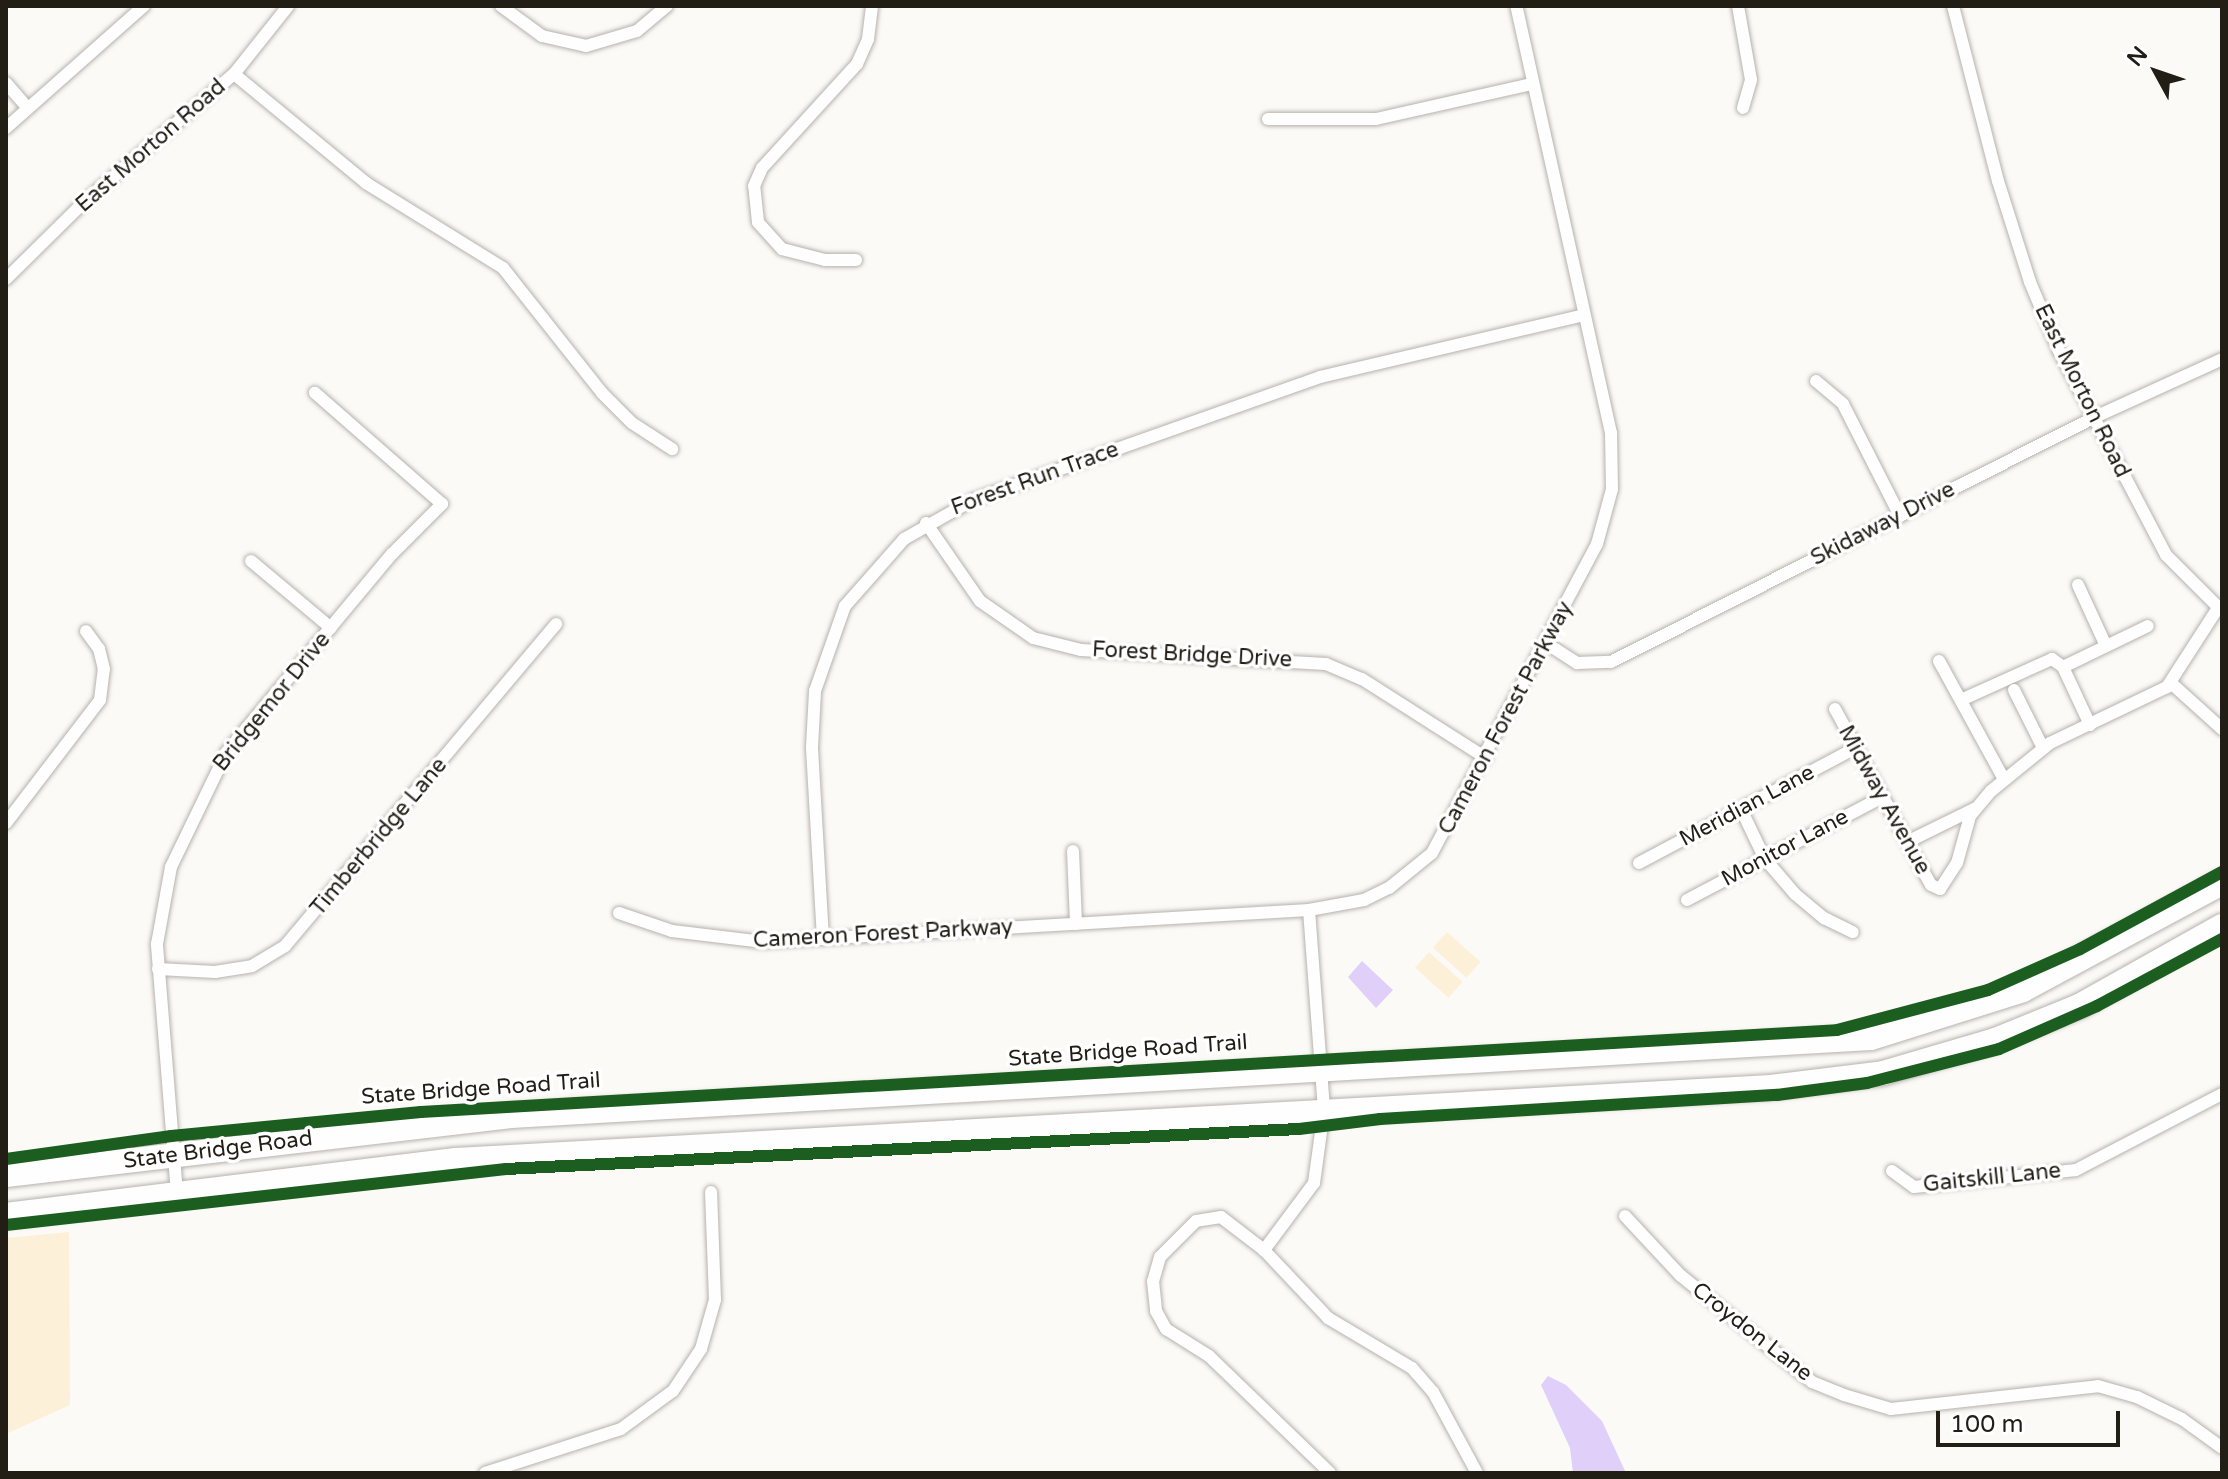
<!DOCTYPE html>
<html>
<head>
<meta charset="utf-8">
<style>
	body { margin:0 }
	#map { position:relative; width:2228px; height:1479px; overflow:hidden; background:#fcfaf7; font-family:"Varela Round",sans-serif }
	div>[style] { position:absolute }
	.green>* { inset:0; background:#fdf0d9; transform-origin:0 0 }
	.water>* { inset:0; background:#dfcff9 }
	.roads { filter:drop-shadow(0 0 2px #b6b2ad) drop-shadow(0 0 2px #b6b2ad) }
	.street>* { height:12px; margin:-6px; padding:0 6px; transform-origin:6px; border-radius:6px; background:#fffefe }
	.highway>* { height:24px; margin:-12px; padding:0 12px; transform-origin:12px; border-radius:12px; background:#fffefe }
	.cycleway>* { height:12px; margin:-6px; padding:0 6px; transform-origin:6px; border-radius:6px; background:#1b5e20 }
	span { translate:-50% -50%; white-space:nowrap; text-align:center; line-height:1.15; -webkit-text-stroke:7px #fff; paint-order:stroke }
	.street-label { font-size:22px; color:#221e16 }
	.frame { position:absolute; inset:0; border:8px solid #221e16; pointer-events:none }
	.north { position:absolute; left:2116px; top:32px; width:80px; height:80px; -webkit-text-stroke:6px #fff; paint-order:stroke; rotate:310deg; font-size:22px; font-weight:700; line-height:32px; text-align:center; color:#221e16 }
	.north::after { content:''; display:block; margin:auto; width:28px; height:36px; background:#221e16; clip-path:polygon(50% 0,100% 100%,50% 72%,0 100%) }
	.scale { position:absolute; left:1936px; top:1411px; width:184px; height:36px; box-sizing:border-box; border:4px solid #221e16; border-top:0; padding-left:10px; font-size:24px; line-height:28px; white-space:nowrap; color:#221e16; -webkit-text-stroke:6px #fff; paint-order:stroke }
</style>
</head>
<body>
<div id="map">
	<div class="green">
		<i style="left:1447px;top:932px;width:45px;height:21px;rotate:42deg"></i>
		<i style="left:1429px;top:952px;width:45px;height:21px;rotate:42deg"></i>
		<i style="clip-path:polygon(69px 1232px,70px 1405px,6px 1434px,6px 1238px)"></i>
	</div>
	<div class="water">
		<i style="clip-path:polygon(1362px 961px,1393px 990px,1376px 1008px,1348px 977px)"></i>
		<i style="clip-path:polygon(1548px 1376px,1566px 1385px,1602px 1421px,1626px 1473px,1573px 1473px,1570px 1448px,1541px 1385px)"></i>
	</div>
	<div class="roads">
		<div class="street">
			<i style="left:501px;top:6px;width:51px;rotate:36.2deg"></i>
			<i style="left:542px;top:36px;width:45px;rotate:12.8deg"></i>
			<i style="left:586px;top:46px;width:53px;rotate:-16.4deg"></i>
			<i style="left:637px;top:31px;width:39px;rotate:-40deg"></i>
			<i style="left:1738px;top:6px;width:75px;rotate:80deg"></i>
			<i style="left:1751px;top:80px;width:29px;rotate:106deg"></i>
			<i style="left:1953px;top:6px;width:181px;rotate:75.6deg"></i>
			<i style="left:1998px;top:181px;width:106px;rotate:72.4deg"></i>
			<i style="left:2030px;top:282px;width:75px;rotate:67.2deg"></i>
			<i style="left:2059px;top:351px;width:230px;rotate:62.3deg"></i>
			<i style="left:2166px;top:555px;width:79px;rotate:45deg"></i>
			<i style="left:234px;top:74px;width:171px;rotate:39.5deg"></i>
			<i style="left:366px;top:183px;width:161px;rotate:31.8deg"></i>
			<i style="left:503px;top:268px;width:159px;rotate:51.6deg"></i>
			<i style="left:602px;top:393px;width:42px;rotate:45deg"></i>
			<i style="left:632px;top:423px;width:48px;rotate:33deg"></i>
			<i style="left:6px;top:83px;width:33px;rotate:49deg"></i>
			<i style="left:1268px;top:119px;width:108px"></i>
			<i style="left:1376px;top:119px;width:159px;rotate:-12.7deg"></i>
			<i style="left:6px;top:128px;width:184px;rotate:-41.5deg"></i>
			<i style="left:856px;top:260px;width:31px;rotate:180deg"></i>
			<i style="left:825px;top:260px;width:44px;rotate:-165.7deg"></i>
			<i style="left:782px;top:249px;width:36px;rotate:-132deg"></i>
			<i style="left:758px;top:222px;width:36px;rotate:-96deg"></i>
			<i style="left:754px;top:186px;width:20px;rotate:-66deg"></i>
			<i style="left:762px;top:168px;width:141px;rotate:-47.6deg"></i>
			<i style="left:857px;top:64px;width:27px;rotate:-66deg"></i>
			<i style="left:868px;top:39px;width:33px;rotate:-83deg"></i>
			<i style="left:6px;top:279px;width:110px;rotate:-44.6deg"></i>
			<i style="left:84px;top:202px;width:197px;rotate:-40.5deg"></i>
			<i style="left:234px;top:74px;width:87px;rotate:-51.5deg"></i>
			<i style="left:1816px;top:381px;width:35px;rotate:40deg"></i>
			<i style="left:1843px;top:404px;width:126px;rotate:63deg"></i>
			<i style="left:926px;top:523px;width:95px;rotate:55.3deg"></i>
			<i style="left:980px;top:601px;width:65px;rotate:34.9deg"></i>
			<i style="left:1033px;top:638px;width:49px;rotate:14deg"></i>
			<i style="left:1081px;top:650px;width:245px;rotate:3.3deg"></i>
			<i style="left:1326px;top:664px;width:39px;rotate:23deg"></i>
			<i style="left:1362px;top:679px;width:147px;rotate:32.5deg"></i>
			<i style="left:251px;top:561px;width:104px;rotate:39.9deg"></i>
			<i style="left:2078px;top:585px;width:67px;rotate:65.3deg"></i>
			<i style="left:1546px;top:643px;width:37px;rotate:33deg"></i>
			<i style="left:1577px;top:663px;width:34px;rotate:-2deg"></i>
			<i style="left:1611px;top:662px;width:542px;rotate:-26.85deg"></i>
			<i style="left:2095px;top:417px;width:140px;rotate:-24.5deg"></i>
			<i style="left:1939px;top:661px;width:135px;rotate:61.2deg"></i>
			<i style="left:2063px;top:667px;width:94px;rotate:-25.8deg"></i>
			<i style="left:2171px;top:683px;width:69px;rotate:42deg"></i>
			<i style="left:2014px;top:690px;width:65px;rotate:63.4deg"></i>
			<i style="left:1961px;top:700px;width:100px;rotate:-24.3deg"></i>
			<i style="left:2052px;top:659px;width:14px;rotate:36deg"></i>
			<i style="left:2063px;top:667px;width:64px;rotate:65deg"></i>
			<i style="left:1835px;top:709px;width:200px;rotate:61.4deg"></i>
			<i style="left:1931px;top:885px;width:10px;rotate:24deg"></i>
			<i style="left:1940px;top:889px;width:31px;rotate:-57deg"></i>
			<i style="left:1957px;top:863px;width:49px;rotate:-74.5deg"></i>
			<i style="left:1970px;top:816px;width:33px;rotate:-50deg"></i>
			<i style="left:1991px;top:791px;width:76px;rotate:-39.1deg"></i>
			<i style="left:2050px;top:743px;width:130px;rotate:-25.6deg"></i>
			<i style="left:2167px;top:687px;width:94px;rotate:-57.2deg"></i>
			<i style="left:1741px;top:809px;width:55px;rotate:64.4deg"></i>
			<i style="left:1765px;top:859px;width:46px;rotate:49.4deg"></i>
			<i style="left:1795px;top:894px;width:38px;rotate:40deg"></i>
			<i style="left:1824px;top:918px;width:32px;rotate:26deg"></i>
			<i style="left:6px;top:823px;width:155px;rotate:-52.6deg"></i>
			<i style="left:100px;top:700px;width:31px;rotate:-83deg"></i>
			<i style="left:104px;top:669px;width:21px;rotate:-104deg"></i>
			<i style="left:99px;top:649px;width:22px;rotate:-126deg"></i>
			<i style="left:1907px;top:842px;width:75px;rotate:-26.2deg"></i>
			<i style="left:1073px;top:851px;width:73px;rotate:87.6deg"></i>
			<i style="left:1639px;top:863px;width:245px;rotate:-28deg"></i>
			<i style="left:1687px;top:900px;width:221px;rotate:-27.8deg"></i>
			<i style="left:1309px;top:910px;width:201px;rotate:85.7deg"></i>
			<i style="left:1324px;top:1110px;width:74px;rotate:97.8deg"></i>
			<i style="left:1314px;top:1183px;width:84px;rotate:126.7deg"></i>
			<i style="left:1264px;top:1250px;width:54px;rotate:-142.5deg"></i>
			<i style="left:1221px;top:1217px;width:25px;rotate:171deg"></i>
			<i style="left:1196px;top:1221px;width:51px;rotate:135deg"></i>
			<i style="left:1160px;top:1257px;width:25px;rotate:106deg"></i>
			<i style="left:1153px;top:1281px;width:30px;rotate:84deg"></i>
			<i style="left:1156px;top:1311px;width:21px;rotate:61deg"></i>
			<i style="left:1166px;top:1329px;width:51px;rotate:32.1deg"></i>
			<i style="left:1209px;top:1356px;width:168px;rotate:44deg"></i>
			<i style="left:619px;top:913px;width:56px;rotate:18.8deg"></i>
			<i style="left:672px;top:931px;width:92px;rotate:6.9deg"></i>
			<i style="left:763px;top:942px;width:547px;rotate:-3.35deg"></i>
			<i style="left:1309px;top:910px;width:56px;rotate:-10.3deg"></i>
			<i style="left:1364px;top:900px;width:28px;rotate:-26deg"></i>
			<i style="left:1389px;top:888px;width:55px;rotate:-39.1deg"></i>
			<i style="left:1432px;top:853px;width:350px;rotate:-61.9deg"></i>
			<i style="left:1597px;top:544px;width:57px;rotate:-74.7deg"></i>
			<i style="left:1612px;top:489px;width:56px;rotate:-91deg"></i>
			<i style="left:1611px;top:433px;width:437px;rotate:-102.5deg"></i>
			<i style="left:823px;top:939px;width:192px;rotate:-93.3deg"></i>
			<i style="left:812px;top:747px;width:56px;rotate:-86.9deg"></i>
			<i style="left:815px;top:691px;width:90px;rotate:-70.6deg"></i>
			<i style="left:845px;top:606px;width:89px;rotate:-48.6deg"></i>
			<i style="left:904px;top:539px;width:79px;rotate:-29.5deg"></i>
			<i style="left:973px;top:500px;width:368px;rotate:-19.5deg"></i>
			<i style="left:1320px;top:377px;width:271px;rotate:-13.2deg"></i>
			<i style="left:158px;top:969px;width:57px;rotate:3deg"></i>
			<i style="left:215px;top:972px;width:37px;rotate:-9deg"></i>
			<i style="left:252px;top:966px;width:39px;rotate:-31deg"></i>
			<i style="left:285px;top:946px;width:421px;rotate:-49.9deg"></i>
			<i style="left:1892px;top:1171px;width:27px;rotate:36deg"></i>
			<i style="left:1914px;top:1187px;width:163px;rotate:-6deg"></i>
			<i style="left:2076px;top:1170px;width:165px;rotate:-27.5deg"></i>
			<i style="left:177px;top:1194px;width:251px;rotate:-94.6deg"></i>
			<i style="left:157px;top:944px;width:78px;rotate:-79.7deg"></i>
			<i style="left:171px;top:867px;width:127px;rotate:-64.2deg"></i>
			<i style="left:226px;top:753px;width:259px;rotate:-50.2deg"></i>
			<i style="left:392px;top:554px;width:71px;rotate:-45deg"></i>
			<i style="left:442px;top:504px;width:169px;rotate:-138.8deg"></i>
			<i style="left:1625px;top:1216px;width:81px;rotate:47deg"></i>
			<i style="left:1680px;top:1275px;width:170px;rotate:39deg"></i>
			<i style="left:1812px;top:1382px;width:35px;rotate:22deg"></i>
			<i style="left:1844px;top:1395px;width:49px;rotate:16.6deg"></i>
			<i style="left:1891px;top:1409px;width:208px;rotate:-6.3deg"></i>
			<i style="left:2098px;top:1386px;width:41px;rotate:15.8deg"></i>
			<i style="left:2137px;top:1397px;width:50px;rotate:26.1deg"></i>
			<i style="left:2182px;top:1419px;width:49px;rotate:35.9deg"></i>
			<i style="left:1264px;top:1250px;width:93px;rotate:46.7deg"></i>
			<i style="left:1328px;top:1318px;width:98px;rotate:30.8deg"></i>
			<i style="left:1412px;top:1368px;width:32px;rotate:49deg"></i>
			<i style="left:1433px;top:1392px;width:92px;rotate:61.5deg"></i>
			<i style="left:485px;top:1473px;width:143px;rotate:-17.9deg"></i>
			<i style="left:621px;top:1429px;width:64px;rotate:-36.2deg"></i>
			<i style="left:673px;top:1391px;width:50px;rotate:-56.3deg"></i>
			<i style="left:701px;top:1349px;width:51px;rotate:-74.1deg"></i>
			<i style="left:715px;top:1300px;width:108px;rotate:-92.1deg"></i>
		</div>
		<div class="highway">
			<i style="left:6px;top:1175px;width:508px;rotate:-6.66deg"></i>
			<i style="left:511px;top:1116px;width:1362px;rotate:-3.28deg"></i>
			<i style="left:1871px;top:1038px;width:159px;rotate:-17.5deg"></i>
			<i style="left:2023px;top:990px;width:226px;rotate:-28.3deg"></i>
			<i style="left:6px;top:1215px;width:453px;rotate:-7deg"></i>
			<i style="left:456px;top:1160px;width:1317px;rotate:-3.18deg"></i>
			<i style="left:1771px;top:1087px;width:113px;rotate:-7.1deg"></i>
			<i style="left:1883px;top:1073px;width:117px;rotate:-16.4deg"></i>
			<i style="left:1995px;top:1040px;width:93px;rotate:-22.1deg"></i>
			<i style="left:2081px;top:1005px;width:162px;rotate:-29.3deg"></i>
		</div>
	</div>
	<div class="cycleway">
		<i style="left:6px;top:1159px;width:167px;rotate:-7.9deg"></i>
		<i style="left:171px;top:1136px;width:251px;rotate:-5.5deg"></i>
		<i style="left:421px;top:1112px;width:1418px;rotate:-3.31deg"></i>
		<i style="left:1837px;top:1030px;width:156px;rotate:-14.8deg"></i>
		<i style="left:1988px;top:990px;width:101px;rotate:-24deg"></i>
		<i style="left:2080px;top:949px;width:162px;rotate:-28.5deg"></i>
		<i style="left:6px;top:1225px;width:503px;rotate:-6.39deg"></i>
		<i style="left:506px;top:1169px;width:794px;rotate:-2.89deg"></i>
		<i style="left:1299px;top:1129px;width:82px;rotate:-7deg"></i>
		<i style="left:1380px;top:1119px;width:398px;rotate:-3.5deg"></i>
		<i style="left:1777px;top:1095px;width:91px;rotate:-7.6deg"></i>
		<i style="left:1867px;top:1083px;width:136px;rotate:-14.4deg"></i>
		<i style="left:1999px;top:1049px;width:107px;rotate:-23.7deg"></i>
		<i style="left:2097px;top:1006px;width:142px;rotate:-28.2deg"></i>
	</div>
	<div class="street-label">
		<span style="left:151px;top:146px;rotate:-41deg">East Morton Road</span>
		<span style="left:2082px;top:391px;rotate:64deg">East Morton Road</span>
		<span style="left:1035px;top:479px;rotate:-20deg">Forest Run Trace</span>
		<span style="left:1883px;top:524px;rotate:-27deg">Skidaway Drive</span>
		<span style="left:1192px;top:655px;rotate:3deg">Forest Bridge Drive</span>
		<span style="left:272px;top:702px;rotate:-51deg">Bridgemor Drive</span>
		<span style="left:1506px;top:718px;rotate:-62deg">Cameron Forest Parkway</span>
		<span style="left:1884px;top:800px;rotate:61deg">Midway Avenue</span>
		<span style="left:1747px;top:806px;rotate:-28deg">Meridian Lane</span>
		<span style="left:379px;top:837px;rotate:-50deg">Timberbridge Lane</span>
		<span style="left:1785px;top:848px;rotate:-28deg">Monitor Lane</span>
		<span style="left:883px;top:934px;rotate:-3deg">Cameron Forest Parkway</span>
		<span style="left:1128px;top:1051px;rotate:-4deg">State Bridge Road Trail</span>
		<span style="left:481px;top:1089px;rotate:-4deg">State Bridge Road Trail</span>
		<span style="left:218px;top:1150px;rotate:-7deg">State Bridge Road</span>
		<span style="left:1992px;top:1178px;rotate:-6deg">Gaitskill Lane</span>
		<span style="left:1752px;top:1332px;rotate:38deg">Croydon Lane</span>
	</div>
	<div class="frame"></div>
	<div class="north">N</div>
	<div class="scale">100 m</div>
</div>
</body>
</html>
